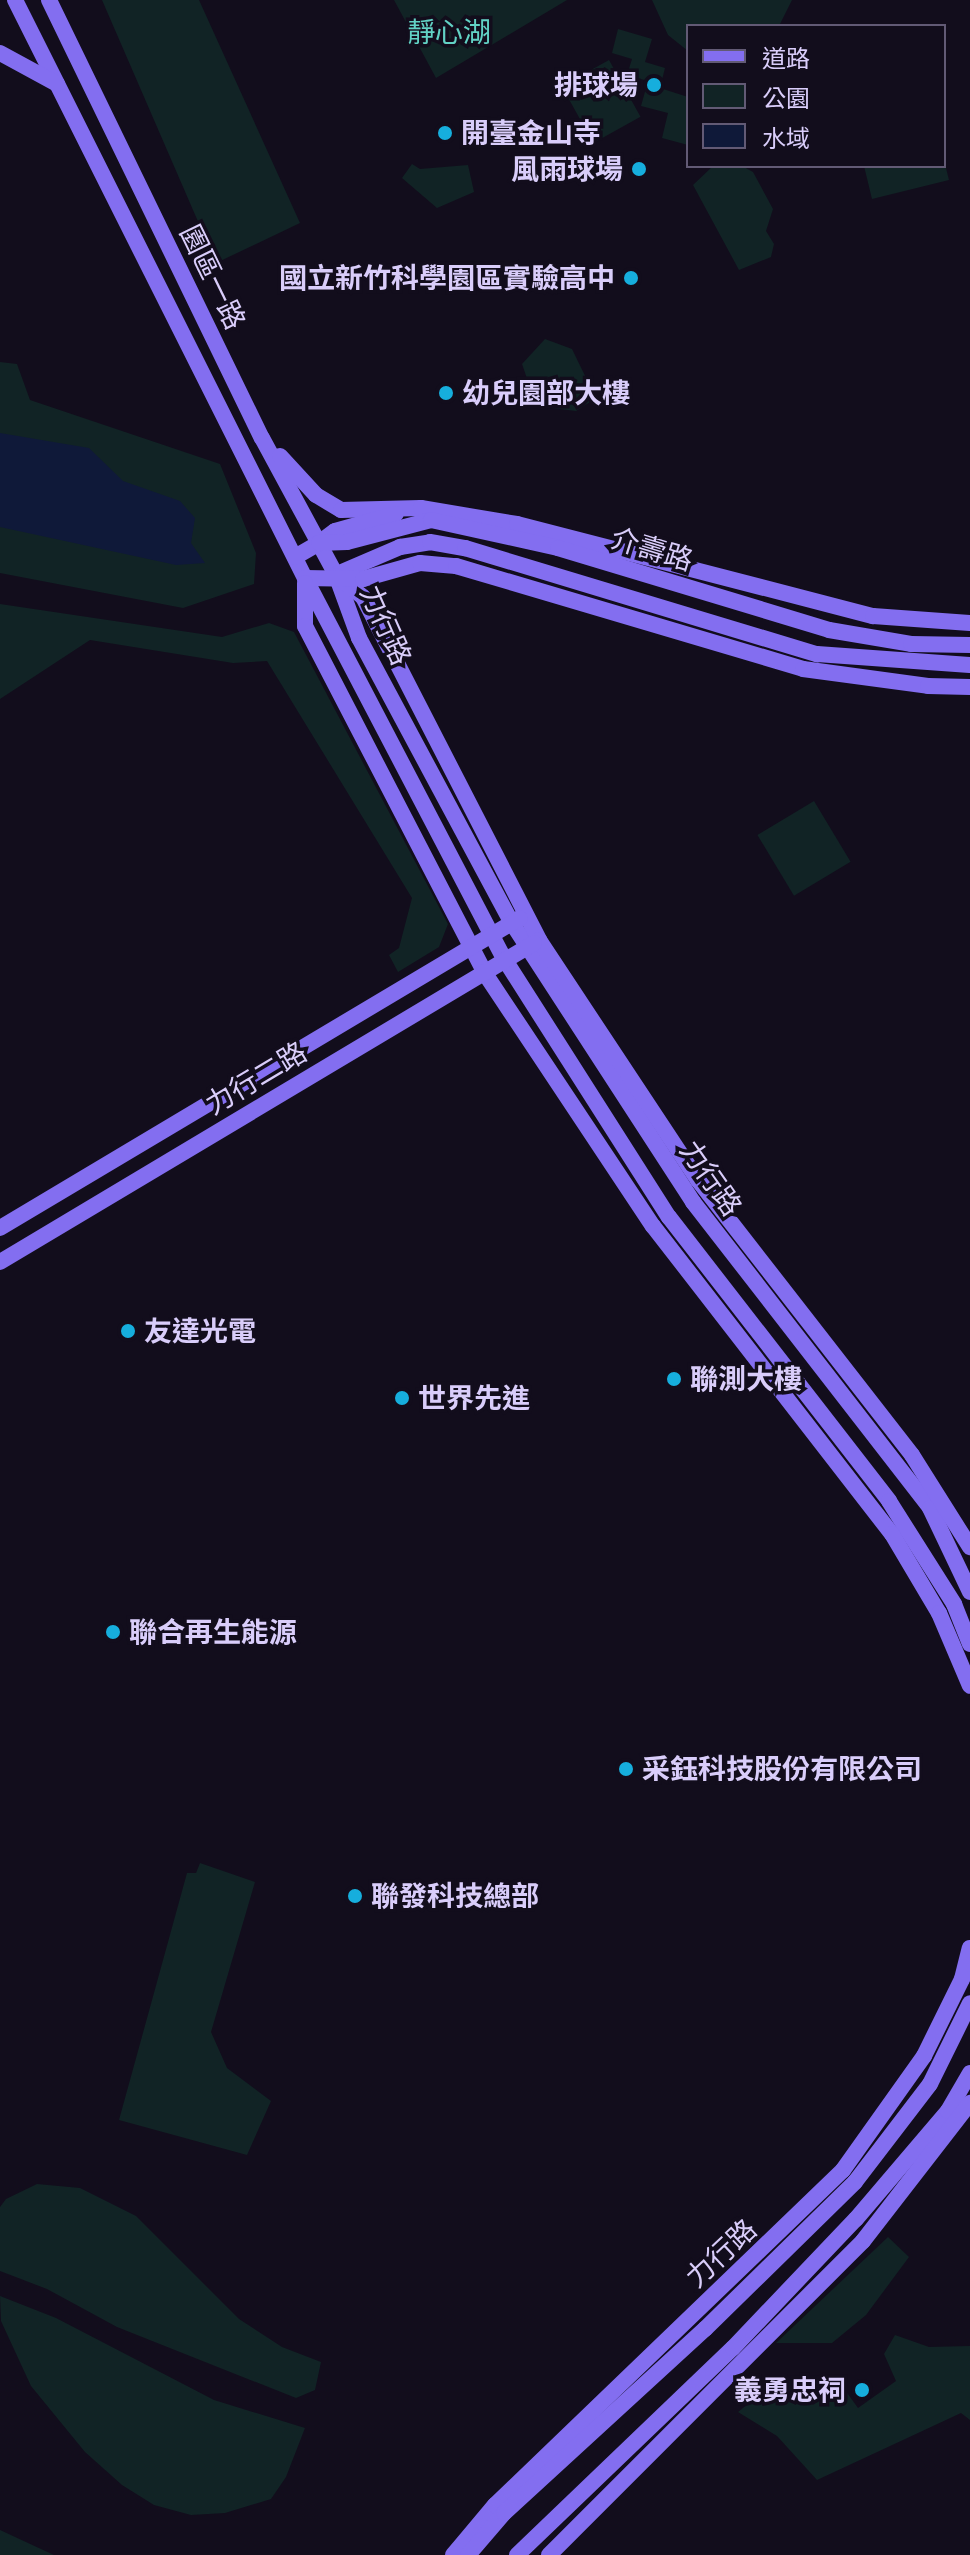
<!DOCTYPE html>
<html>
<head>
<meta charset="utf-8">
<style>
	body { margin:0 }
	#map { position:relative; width:970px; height:2555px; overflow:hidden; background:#120d1c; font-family:"Archivo Narrow","Noto Sans TC",sans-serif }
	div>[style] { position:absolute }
	.green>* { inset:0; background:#112325; transform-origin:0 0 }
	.water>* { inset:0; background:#0f1939 }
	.secondary>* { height:16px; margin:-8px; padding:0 8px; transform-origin:8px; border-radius:8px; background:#836ef0 }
	.dots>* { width:22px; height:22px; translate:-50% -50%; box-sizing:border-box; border:4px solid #120d1c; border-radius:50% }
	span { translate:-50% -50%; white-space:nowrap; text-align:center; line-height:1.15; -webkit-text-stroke:7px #120d1c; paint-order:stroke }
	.park-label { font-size:28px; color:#62d2c5 }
	.poi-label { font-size:28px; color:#d9cdfa; font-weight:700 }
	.right { translate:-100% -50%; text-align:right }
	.left { translate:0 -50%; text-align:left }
	.street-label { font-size:28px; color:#d9cdfa }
	.legend { position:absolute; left:686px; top:24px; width:260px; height:144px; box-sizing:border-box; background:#120d1c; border:2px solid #625a75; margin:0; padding:10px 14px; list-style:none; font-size:24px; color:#d9cdfa }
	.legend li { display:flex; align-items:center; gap:16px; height:40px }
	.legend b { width:40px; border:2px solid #625a75 }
</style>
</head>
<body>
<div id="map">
	<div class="green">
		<i style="clip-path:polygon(102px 0,199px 0,300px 223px,216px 263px)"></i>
		<i style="clip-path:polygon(394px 0,567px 0,436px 78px)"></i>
		<i style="clip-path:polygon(652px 0,792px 0,779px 26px,688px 26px,688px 51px,668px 35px)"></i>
		<i style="clip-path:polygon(618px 29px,652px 39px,645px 62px,665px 68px,660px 88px,688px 97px,688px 145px,662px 138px,668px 113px,641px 106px,648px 81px,627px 75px,632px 59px,612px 53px)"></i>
		<i style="left:609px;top:60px;width:65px;height:54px;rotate:61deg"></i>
		<i style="clip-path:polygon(944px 160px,949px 180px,872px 199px,864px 166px,944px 166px)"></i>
		<i style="clip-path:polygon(412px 164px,420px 169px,468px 165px,474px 192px,437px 208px,402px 178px)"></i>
		<i style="clip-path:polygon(713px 166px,742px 166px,753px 172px,773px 209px,766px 231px,774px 244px,771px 257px,739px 270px,693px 185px)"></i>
		<i style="clip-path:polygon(545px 339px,572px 349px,589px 384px,590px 402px,576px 411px,543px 407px,532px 393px,522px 364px)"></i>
		<i style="clip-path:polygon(0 362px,17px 364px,30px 400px,220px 464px,256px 553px,254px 584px,183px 608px,0 573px)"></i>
		<i style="clip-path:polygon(0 604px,222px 637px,269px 623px,294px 632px,448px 924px,439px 947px,398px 972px,389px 955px,399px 948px,412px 898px,267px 661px,233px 663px,90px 640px,0 699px)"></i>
		<i style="left:814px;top:801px;width:71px;height:66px;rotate:59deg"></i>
		<i style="clip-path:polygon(200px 1863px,255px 1882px,211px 2032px,227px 2068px,271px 2101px,247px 2155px,119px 2120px,187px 1873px,196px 1873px)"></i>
		<i style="clip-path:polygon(37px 2184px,80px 2188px,136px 2216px,239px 2319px,282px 2347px,321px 2362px,315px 2390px,296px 2398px,117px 2327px,47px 2289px,0 2271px,0 2207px,6px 2199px)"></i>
		<i style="clip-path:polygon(888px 2237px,909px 2257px,866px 2315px,832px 2343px,776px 2343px)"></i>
		<i style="clip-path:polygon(0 2296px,56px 2318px,214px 2400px,305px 2428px,286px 2477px,271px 2499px,225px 2513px,191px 2515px,154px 2505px,122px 2485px,85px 2452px,31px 2386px,1px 2321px)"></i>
		<i style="clip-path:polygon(895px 2335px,929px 2347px,970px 2346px,970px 2420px,961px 2413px,817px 2480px,777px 2436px,738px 2412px,764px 2391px,794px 2378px,835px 2376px,858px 2408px,896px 2381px,884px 2354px)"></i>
		<i style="clip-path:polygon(0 2530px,54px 2555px,0 2555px)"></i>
	</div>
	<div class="water">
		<i style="clip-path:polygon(0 433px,89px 448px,123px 481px,180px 501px,195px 518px,191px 543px,205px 563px,176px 565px,0 527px)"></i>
	</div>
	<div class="secondary">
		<i style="left:15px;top:0;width:647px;rotate:63.36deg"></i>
		<i style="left:305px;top:578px;width:431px;rotate:62.4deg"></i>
		<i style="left:505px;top:960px;width:305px;rotate:57.5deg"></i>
		<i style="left:669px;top:1217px;width:359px;rotate:52.2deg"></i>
		<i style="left:889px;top:1501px;width:122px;rotate:57.7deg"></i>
		<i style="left:954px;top:1604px;width:43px;rotate:68.2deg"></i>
		<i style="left:49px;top:0;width:487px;rotate:64.1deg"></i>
		<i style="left:262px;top:438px;width:156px;rotate:61.6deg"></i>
		<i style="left:336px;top:575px;width:67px;rotate:69.9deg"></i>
		<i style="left:359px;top:638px;width:323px;rotate:61.8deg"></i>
		<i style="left:512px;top:923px;width:333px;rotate:57deg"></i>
		<i style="left:693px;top:1202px;width:387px;rotate:52.2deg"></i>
		<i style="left:930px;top:1508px;width:93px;rotate:64.5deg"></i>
		<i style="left:0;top:53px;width:65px;rotate:28.5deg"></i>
		<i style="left:280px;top:456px;width:53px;rotate:47.3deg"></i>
		<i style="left:316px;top:495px;width:29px;rotate:31deg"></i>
		<i style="left:341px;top:510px;width:80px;rotate:-1.4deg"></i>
		<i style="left:421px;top:508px;width:97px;rotate:9.5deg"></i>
		<i style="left:517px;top:524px;width:368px;rotate:14.5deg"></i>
		<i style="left:873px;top:616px;width:97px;rotate:4.1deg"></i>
		<i style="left:319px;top:543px;width:20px;rotate:-37deg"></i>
		<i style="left:335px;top:531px;width:63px;rotate:-15.6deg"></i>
		<i style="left:295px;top:557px;width:28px;rotate:-30deg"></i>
		<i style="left:319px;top:543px;width:28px;rotate:-2deg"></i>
		<i style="left:347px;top:542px;width:87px;rotate:-14.7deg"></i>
		<i style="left:431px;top:520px;width:130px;rotate:12.4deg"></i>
		<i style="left:558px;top:548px;width:283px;rotate:16.8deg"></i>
		<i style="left:829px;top:630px;width:83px;rotate:9.7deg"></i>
		<i style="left:911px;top:644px;width:59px;rotate:1deg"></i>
		<i style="left:337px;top:574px;width:69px;rotate:-23.2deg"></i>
		<i style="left:400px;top:547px;width:30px;rotate:-9deg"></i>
		<i style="left:430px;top:542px;width:36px;rotate:10deg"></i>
		<i style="left:465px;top:548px;width:368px;rotate:16.8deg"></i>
		<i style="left:817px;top:654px;width:153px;rotate:4.1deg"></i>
		<i style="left:337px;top:576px;width:33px;rotate:39deg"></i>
		<i style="left:363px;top:597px;width:386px;rotate:62.8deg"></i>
		<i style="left:539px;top:940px;width:288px;rotate:56.5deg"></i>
		<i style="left:698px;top:1180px;width:348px;rotate:52.1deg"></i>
		<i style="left:912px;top:1455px;width:109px;rotate:57.8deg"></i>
		<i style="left:305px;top:578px;width:58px;rotate:1deg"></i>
		<i style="left:363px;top:579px;width:59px;rotate:-15.7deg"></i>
		<i style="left:420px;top:563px;width:36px;rotate:5deg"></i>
		<i style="left:456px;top:566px;width:362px;rotate:16.5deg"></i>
		<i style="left:803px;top:669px;width:126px;rotate:7.7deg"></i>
		<i style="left:928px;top:686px;width:42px;rotate:1.4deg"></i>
		<i style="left:305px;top:583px;width:43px;rotate:90deg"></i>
		<i style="left:305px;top:626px;width:390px;rotate:62.6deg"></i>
		<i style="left:484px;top:972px;width:305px;rotate:56.4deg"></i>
		<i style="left:653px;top:1226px;width:390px;rotate:52.2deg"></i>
		<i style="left:892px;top:1534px;width:92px;rotate:59.3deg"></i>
		<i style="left:939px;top:1613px;width:79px;rotate:67deg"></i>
		<i style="left:0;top:1228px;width:605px;rotate:-30.8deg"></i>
		<i style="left:0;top:1262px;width:622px;rotate:-30.85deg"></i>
		<i style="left:453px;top:2555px;width:65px;rotate:-50deg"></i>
		<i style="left:495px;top:2505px;width:483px;rotate:-43.9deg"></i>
		<i style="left:843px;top:2170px;width:140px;rotate:-54.6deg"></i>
		<i style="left:924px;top:2056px;width:86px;rotate:-63.7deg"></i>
		<i style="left:962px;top:1979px;width:32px;rotate:-76deg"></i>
		<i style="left:468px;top:2555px;width:55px;rotate:-49.4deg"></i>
		<i style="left:504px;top:2513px;width:273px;rotate:-42.5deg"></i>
		<i style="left:705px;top:2329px;width:210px;rotate:-44.4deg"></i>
		<i style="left:855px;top:2182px;width:123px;rotate:-52.6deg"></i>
		<i style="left:930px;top:2084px;width:90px;rotate:-63.7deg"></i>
		<i style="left:517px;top:2555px;width:299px;rotate:-43.8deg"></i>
		<i style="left:733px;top:2348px;width:178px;rotate:-46.4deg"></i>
		<i style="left:856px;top:2219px;width:142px;rotate:-49.6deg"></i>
		<i style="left:948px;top:2111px;width:44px;rotate:-59.9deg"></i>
		<i style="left:549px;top:2555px;width:444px;rotate:-45deg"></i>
		<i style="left:863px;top:2241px;width:175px;rotate:-52.2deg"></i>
	</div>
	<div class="dots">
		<i style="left:654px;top:85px;background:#16aedd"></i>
		<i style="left:445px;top:133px;background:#16aedd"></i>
		<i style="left:639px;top:169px;background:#16aedd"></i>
		<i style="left:631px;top:278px;background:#16aedd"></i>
		<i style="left:446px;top:393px;background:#16aedd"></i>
		<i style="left:128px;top:1331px;background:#16aedd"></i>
		<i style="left:674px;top:1379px;background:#16aedd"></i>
		<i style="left:402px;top:1398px;background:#16aedd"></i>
		<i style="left:113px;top:1632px;background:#16aedd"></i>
		<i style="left:626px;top:1769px;background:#16aedd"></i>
		<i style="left:355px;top:1896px;background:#16aedd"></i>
		<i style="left:862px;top:2390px;background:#16aedd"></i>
	</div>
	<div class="park-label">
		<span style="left:449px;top:32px">靜心湖</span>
	</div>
	<div class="poi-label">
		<span class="right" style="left:638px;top:85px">排球場</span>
		<span class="left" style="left:461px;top:133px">開臺金山寺</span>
		<span class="right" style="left:623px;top:169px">風雨球場</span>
		<span class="right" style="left:615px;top:278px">國立新竹科學園區實驗高中</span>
		<span class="left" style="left:462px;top:393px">幼兒園部大樓</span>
		<span class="left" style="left:144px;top:1331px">友達光電</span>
		<span class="left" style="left:690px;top:1379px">聯測大樓</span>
		<span class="left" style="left:418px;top:1398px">世界先進</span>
		<span class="left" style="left:129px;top:1632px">聯合再生能源</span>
		<span class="left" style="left:642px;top:1769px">采鈺科技股份有限公司</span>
		<span class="left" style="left:371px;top:1896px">聯發科技總部</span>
		<span class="right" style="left:846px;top:2390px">義勇忠祠</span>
	</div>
	<div class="street-label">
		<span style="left:213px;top:277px;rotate:64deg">園區一路</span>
		<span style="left:652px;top:549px;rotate:17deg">介壽路</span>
		<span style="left:386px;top:625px;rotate:66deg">力行路</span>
		<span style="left:256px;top:1078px;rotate:-31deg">力行二路</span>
		<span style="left:711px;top:1178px;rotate:55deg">力行路</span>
		<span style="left:721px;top:2253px;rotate:-43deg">力行路</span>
	</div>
	<ul class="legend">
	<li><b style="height:10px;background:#836ef0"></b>道路</li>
	<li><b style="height:22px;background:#112325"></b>公園</li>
	<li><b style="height:22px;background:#0f1939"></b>水域</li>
	</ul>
</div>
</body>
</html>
